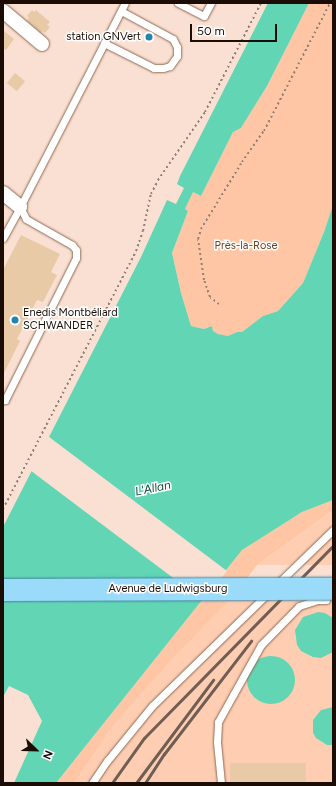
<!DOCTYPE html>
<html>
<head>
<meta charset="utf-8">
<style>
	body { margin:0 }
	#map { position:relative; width:336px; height:786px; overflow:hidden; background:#fae0d2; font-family:Figtree,sans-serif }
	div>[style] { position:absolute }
	.built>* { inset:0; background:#ffceb2 }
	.green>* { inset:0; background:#ffc6a5 }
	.water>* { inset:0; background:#62d6b4 }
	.round { border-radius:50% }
	.pier>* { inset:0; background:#fae0d2; transform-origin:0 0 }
	.building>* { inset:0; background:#e8caa7; transform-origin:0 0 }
	.path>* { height:2px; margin-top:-1px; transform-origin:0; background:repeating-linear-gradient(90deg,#948075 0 2px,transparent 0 5px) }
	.roads { filter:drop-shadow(0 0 1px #8e6953) drop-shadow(0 0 1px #8e6953) }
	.service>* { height:7px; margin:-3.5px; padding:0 3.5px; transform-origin:3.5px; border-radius:3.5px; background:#fff }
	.minor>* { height:14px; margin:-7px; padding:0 7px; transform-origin:7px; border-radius:7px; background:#fff }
	.rail>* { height:3px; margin:-1.5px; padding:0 1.5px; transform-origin:1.5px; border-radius:1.5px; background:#705e54 }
	.bridges { filter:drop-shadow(0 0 1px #4183a1) drop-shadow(0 0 1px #4183a1) }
	.primary-bridge>* { height:22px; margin:-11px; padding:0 11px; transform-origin:11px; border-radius:11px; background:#99dbf9 }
	.dots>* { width:11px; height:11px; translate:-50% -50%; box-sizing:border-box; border:2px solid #fff; border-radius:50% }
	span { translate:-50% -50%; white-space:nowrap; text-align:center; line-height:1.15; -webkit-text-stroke:3px #fff; paint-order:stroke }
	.poi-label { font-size:11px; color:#1b0d06 }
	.right { translate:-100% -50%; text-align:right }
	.left { translate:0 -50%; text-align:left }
	.park-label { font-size:11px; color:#733e1b }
	.street-label { font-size:11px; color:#1b0d06 }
	.water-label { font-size:12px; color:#144739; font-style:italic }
	.frame { position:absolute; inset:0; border:4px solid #1b0d06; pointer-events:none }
	.north { position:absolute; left:16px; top:730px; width:40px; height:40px; -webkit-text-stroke:3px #fff; paint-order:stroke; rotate:113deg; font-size:11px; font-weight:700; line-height:16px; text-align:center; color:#1b0d06 }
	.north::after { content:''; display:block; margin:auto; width:14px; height:18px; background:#1b0d06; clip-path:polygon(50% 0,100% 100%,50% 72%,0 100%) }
	.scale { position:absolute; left:190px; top:24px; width:87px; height:18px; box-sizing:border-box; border:2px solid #1b0d06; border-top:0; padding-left:5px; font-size:12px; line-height:14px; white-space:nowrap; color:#1b0d06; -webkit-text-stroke:3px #fff; paint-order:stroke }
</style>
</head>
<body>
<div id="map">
	<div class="built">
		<i style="clip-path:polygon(333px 510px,333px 565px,257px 565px)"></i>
		<i style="clip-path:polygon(233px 597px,333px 598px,333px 783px,74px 783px,113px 726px,173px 658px)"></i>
	</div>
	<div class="green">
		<i style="clip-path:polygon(309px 3px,333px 3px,333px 205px,324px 232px,303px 283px,278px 311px,263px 316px,242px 332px,237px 332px,228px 336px,218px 334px,213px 331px,212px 326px,204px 329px,191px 326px,181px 293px,172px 253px,188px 211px,185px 209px,193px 192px,201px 196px,233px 132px,241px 128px,267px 86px)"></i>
		<i style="clip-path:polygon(333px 500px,333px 510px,257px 565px,233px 597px,173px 658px,113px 726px,74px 783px,56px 783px,242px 550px,302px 512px)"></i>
	</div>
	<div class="water">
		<i style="clip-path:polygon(268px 3px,309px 3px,267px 86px,241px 128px,233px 132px,201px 196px,193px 192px,185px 209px,188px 211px,172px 253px,181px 293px,191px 326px,204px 329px,212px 326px,213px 331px,218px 334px,228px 336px,237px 332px,242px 332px,263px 316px,278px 311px,303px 283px,324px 232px,333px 205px,333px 500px,302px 512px,242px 550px,56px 783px,14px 783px,42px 721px,28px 695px,9px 686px,3px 697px,3px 527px,141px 257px,167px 200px,176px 204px,184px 188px,177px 184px,180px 176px)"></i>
		<i style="clip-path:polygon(318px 612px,325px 613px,333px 618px,333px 652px,321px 658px,313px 657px,301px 651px,297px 645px,295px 630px,303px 617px)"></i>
		<i class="round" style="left:247px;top:656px;width:48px;height:48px"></i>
		<i style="clip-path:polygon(333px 707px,333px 745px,327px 745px,316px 738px,313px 733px,313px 720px,321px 710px)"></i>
	</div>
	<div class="pier">
		<i style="left:227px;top:571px;width:38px;height:224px;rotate:127deg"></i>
	</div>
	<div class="building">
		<i style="clip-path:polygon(32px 10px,34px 12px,36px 10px,50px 22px,47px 25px,50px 27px,45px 33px,42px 31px,41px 33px,27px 21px,29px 18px,27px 16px)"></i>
		<i style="clip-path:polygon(3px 30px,14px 39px,6px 50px,3px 48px)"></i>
		<i style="left:15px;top:73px;width:13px;height:13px;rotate:39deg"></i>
		<i style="clip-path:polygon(21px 235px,60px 254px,51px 272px,57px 275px,43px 302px,37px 300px,17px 339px,20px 341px,3px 375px,3px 270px)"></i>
		<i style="left:306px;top:763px;width:20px;height:76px;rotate:90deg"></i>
	</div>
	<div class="path">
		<i style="left:219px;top:304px;width:11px;rotate:-142deg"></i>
		<i style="left:210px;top:297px;width:18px;rotate:-109deg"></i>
		<i style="left:204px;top:280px;width:41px;rotate:-98.3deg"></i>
		<i style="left:198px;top:239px;width:10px;rotate:-73deg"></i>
		<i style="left:201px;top:229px;width:79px;rotate:-58.5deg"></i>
		<i style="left:242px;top:162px;width:38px;rotate:-55deg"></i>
		<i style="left:264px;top:131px;width:144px;rotate:-62.7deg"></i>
		<i style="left:3px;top:509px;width:290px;rotate:-62.7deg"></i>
		<i style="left:136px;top:251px;width:21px;rotate:-71deg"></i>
		<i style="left:143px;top:231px;width:38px;rotate:-78deg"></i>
		<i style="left:151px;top:194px;width:16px;rotate:-63deg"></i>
		<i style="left:158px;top:180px;width:83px;rotate:-55.3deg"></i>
		<i style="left:205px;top:112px;width:123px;rotate:-62.8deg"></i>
	</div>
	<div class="roads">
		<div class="service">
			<i style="left:178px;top:3px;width:29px;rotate:27deg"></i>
			<i style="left:204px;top:16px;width:15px;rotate:-62deg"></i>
			<i style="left:104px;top:43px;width:56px;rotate:26.6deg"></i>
			<i style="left:154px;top:68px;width:9px"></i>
			<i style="left:163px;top:68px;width:7px;rotate:-16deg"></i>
			<i style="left:170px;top:66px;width:12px;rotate:-55deg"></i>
			<i style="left:177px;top:56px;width:9px;rotate:-90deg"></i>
			<i style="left:177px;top:47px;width:9px;rotate:-117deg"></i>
			<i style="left:173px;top:39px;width:59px;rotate:-151.7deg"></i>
			<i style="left:20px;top:207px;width:229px;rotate:-62.8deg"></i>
			<i style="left:3px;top:238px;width:35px;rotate:-61deg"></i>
			<i style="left:20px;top:207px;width:13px;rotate:63deg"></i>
			<i style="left:26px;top:219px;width:53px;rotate:29.5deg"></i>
			<i style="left:72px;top:245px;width:6px;rotate:51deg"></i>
			<i style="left:76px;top:250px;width:8px;rotate:90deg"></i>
			<i style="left:76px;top:258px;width:159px;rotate:116.6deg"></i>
			<i style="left:5px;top:400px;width:2px;rotate:180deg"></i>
			<i style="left:277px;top:584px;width:78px;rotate:-44deg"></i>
			<i style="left:92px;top:783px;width:27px;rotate:-56deg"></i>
			<i style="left:107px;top:761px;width:71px;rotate:-50.7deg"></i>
			<i style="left:152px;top:706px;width:161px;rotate:-44.2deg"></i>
			<i style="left:221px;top:783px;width:41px;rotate:-95.6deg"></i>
			<i style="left:217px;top:742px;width:20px;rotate:-87deg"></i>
			<i style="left:218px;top:722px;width:31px;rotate:-61deg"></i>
			<i style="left:233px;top:695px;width:57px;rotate:-60.8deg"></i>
			<i style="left:261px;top:645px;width:54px;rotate:-45.7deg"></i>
			<i style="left:299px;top:606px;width:19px;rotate:-18deg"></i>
			<i style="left:317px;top:600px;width:9px"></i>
		</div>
		<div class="minor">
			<i style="left:3px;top:11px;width:51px;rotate:40.2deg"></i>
			<i style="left:3px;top:193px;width:22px;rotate:39deg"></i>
		</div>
	</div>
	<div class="rail">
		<i style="left:112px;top:783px;width:55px;rotate:-54.6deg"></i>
		<i style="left:144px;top:738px;width:269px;rotate:-45.5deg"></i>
		<i style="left:136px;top:783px;width:129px;rotate:-53.2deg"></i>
		<i style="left:145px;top:783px;width:35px;rotate:-57deg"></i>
		<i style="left:164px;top:754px;width:143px;rotate:-52.4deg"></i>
	</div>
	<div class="bridges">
		<div class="primary-bridge">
			<i style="left:3px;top:590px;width:330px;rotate:-0.2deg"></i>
		</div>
	</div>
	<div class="dots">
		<i style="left:149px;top:37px;background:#2085af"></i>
		<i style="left:15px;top:320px;background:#2085af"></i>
	</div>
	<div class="poi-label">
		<span class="right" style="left:141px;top:37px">station GNVert</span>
		<span class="left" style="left:23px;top:320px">Enedis Montbéliard<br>SCHWANDER</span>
	</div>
	<div class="park-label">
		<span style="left:246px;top:246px">Près-la-Rose</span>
	</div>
	<div class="street-label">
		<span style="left:168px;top:589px">Avenue de Ludwigsburg</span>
	</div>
	<div class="water-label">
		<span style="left:153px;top:489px;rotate:-12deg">L'Allan</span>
	</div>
	<div class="frame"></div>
	<div class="north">N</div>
	<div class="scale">50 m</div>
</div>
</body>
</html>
